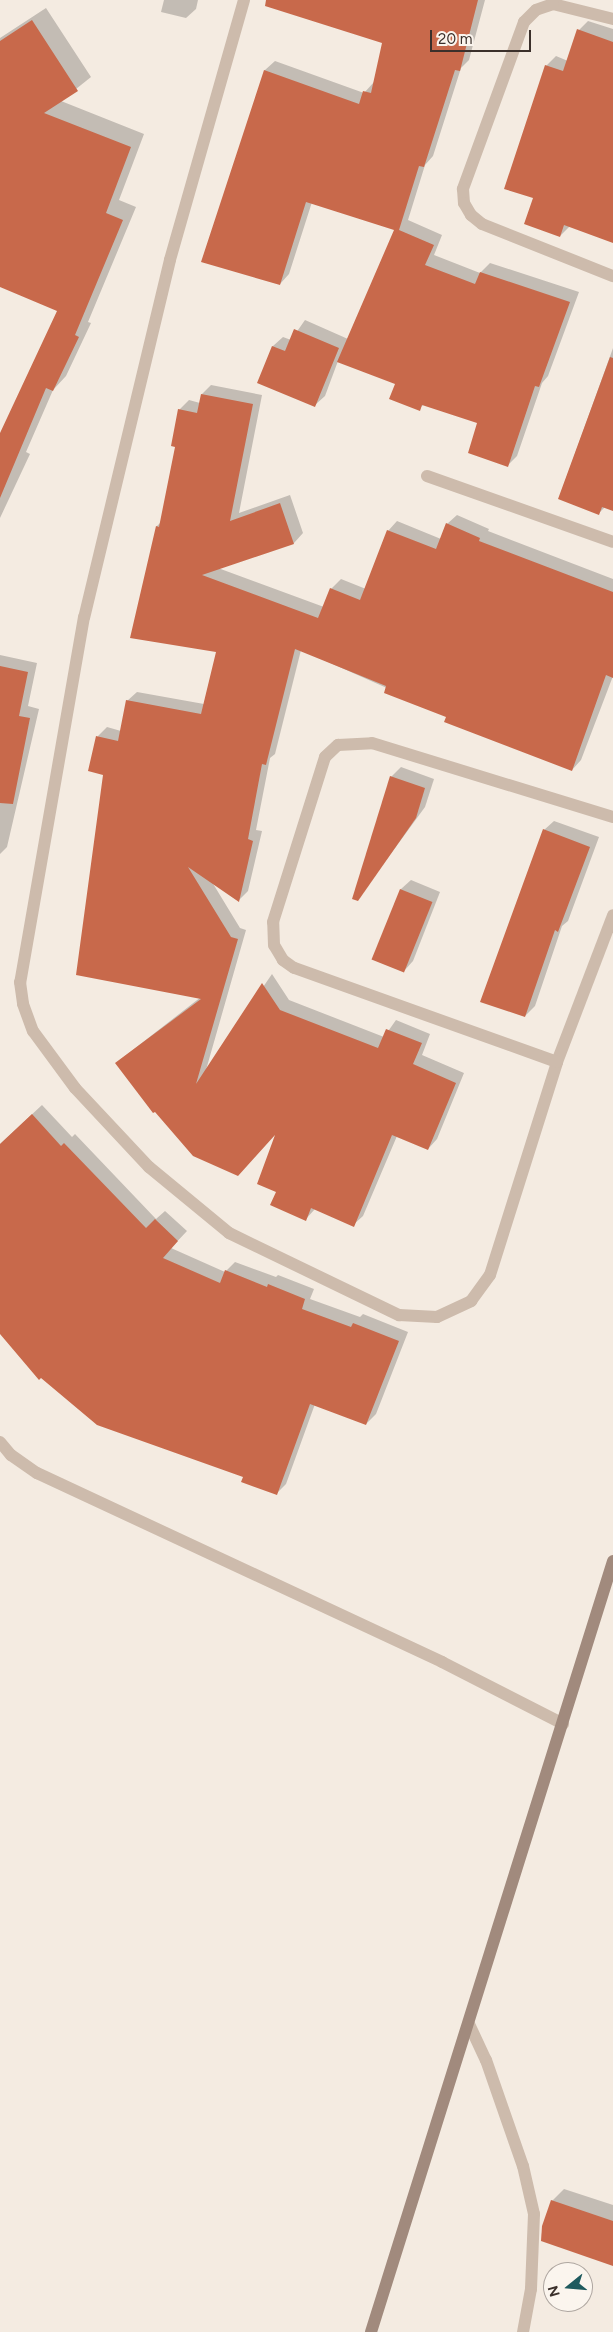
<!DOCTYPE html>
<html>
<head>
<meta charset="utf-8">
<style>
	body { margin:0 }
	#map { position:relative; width:613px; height:2332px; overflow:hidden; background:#f4ebe1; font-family:Figtree,sans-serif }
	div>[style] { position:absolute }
	.shadow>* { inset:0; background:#0003 }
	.building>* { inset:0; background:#c8694b; transform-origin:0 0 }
	.lane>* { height:12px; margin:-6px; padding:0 6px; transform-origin:6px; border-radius:6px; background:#cdbbac }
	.street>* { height:12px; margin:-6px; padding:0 6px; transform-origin:6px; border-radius:6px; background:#cdbbac }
	.secondary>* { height:12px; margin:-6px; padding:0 6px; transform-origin:6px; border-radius:6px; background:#a18a7d }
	span { translate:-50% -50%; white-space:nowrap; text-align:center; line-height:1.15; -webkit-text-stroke:5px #fbf5ee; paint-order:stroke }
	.north { position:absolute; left:543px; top:2262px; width:50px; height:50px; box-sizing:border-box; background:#fbf5ee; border:1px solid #aea6a0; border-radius:50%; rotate:253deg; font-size:14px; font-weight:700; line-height:20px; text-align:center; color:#3b302b }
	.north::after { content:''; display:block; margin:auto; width:18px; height:22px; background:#1f5a5e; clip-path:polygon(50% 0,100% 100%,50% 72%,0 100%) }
	.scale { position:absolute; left:430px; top:30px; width:101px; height:22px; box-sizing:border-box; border:2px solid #3b302b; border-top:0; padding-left:6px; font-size:15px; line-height:18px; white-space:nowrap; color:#3b302b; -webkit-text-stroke:4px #fbf5ee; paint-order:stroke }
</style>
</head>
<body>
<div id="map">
	<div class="shadow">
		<i style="clip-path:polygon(164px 0,198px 0,196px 9px,186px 18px,161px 12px)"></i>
		<i style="clip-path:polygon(268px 0,485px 0,469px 60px,461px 68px,433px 156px,425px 165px,408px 220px,442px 235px,434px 255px,480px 273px,490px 263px,579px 292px,548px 376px,542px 383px,517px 456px,508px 465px,479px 422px,424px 404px,419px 409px,396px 383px,338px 361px,325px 396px,315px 405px,259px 382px,273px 346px,283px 337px,291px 340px,305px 320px,348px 339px,396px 229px,312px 202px,289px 274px,280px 284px,202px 261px,265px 70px,275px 61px,364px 93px,374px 82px,384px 42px)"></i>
		<i style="clip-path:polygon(46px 8px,91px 77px,61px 101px,144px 134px,119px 200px,136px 207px,88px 322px,91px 323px,66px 376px,53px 390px,26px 452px,30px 454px,0 518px,0 437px,58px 310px,0 286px,0 38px)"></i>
		<i style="clip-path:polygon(588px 21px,613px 29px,613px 239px,570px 226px,560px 236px,534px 197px,546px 66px,556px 56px,568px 61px,579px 30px)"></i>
		<i style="clip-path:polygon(613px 348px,613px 510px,605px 507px,599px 513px,559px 498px)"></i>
		<i style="clip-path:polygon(211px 385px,262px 395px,239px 513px,290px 495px,303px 533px,294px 543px,218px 568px,324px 607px,331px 589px,341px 579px,366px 589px,388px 531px,397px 521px,441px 539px,447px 524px,457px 515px,489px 529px,488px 531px,613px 579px,613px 676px,581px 760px,572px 770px,301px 650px,275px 754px,270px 758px,256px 830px,262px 831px,248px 891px,238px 901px,212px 882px,240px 928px,246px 930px,206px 1070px,272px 974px,289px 1000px,384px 1037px,396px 1020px,430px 1034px,422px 1055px,464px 1073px,437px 1139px,428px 1149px,397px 1136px,363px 1216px,353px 1225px,315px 1209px,305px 1220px,278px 1192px,278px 1131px,116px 1063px,201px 997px,104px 774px,98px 736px,107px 727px,121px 731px,127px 701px,137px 692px,204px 704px,217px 651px,131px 637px,157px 526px,162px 521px,176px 446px,179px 410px,189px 400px,200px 403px,202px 394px)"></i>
		<i style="clip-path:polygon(0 655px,37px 663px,28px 706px,39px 709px,7px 847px,0 854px)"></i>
		<i style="clip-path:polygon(401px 767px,434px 779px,425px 807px,357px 900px,391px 777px)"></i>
		<i style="clip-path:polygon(554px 821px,599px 837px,568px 921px,562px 926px,535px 1006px,525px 1016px,544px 830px)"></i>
		<i style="clip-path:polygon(411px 880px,440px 892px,413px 961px,404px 971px,374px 959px,401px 889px)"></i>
		<i style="clip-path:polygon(42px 1105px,72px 1137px,75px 1134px,156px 1219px,165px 1211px,187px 1231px,171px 1248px,225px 1272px,235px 1262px,276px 1277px,278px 1275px,314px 1289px,310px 1299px,360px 1317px,363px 1314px,408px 1332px,376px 1414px,366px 1424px,315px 1404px,286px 1484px,276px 1494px,0 1333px,0 1144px)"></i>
		<i style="clip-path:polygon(564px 2189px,613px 2205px,613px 2264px,552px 2201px)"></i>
	</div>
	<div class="building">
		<i style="clip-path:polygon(266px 0,478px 0,460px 71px,455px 70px,424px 167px,419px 166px,399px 230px,434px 245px,425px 265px,475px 284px,480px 272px,570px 302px,539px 387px,535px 386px,508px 467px,468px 453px,477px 423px,422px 405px,420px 411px,389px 399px,395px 384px,337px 362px,394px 230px,306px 202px,280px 285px,201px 262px,264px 70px,359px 104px,363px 91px,371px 93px,382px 43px,265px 6px)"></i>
		<i style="clip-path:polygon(32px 20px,78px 91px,44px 113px,131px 147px,106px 213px,123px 220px,75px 335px,79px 337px,53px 391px,46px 388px,0 498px,0 433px,57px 311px,0 287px,0 41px)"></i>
		<i style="clip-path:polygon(577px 29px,613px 42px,613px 243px,564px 225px,560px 237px,524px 224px,533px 198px,504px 189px,545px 65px,563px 71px)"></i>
		<i style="clip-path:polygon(294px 329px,339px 348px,315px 407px,257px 383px,272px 346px,285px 351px)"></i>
		<i style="clip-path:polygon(610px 357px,613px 358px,613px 511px,602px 507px,599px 515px,558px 499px)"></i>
		<i style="clip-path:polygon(201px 394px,253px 404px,230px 521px,280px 503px,294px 544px,202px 575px,318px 618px,330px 588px,360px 600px,387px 530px,436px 549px,446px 523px,480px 538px,479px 541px,613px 592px,613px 678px,606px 675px,572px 771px,444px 722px,446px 717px,384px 693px,386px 686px,295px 649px,266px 765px,262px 764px,248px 839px,253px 841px,239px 902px,188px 867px,231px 937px,238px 939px,196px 1084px,262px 983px,280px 1010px,378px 1048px,386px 1029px,422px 1043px,413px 1064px,456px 1083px,428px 1150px,392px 1135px,354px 1227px,311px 1208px,306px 1221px,270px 1205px,276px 1192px,257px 1184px,275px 1135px,238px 1176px,193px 1156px,155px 1112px,153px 1113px,115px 1063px,201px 999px,76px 975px,103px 775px,88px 771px,96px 736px,118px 741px,126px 700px,201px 714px,216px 652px,130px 638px,156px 526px,159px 527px,175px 447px,171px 446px,178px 409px,197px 413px)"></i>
		<i style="clip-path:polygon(0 666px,28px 672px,19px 716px,30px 718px,13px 804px,0 803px)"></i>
		<i style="clip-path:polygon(390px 776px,425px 788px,416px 818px,358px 901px,352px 899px)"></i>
		<i style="clip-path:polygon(543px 829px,590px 847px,558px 932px,555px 930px,525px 1017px,480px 1002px)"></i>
		<i style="left:400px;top:889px;width:35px;height:76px;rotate:22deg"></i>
		<i style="clip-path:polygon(32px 1114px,61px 1146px,64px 1143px,146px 1228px,155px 1219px,178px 1241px,163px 1258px,220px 1283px,225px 1270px,267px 1287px,268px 1284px,305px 1299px,302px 1309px,351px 1327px,353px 1323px,399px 1341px,366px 1425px,310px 1404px,277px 1495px,241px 1482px,243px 1477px,97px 1425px,41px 1378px,39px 1380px,0 1334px,0 1144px)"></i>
		<i style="clip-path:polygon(551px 2200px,613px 2221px,613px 2266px,541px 2241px,542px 2226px)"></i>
	</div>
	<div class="lane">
		<i style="left:469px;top:2024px;width:40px;rotate:65deg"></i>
		<i style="left:486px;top:2060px;width:112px;rotate:70.8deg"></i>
		<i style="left:523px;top:2166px;width:49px;rotate:77.1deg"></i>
		<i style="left:534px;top:2214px;width:75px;rotate:92.3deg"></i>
		<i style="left:531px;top:2289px;width:44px;rotate:100.5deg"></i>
	</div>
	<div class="street">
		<i style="left:244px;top:0;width:270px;rotate:105.9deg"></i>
		<i style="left:170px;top:260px;width:367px;rotate:103.5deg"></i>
		<i style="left:84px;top:617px;width:371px;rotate:99.9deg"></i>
		<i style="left:20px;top:982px;width:22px;rotate:82deg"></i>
		<i style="left:23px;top:1004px;width:29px;rotate:70deg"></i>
		<i style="left:33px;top:1031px;width:71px;rotate:53.6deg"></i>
		<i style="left:75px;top:1088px;width:108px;rotate:46.9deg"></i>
		<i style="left:149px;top:1167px;width:104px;rotate:39.5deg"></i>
		<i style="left:229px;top:1233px;width:189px;rotate:25.8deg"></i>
		<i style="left:399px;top:1315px;width:38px;rotate:3deg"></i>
		<i style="left:437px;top:1317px;width:38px;rotate:-25deg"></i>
		<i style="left:471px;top:1301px;width:32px;rotate:-54deg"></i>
		<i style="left:490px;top:1275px;width:223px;rotate:-72.5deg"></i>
		<i style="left:557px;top:1062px;width:157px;rotate:-69.1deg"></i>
		<i style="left:613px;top:19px;width:62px;rotate:-166deg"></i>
		<i style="left:553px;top:4px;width:18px;rotate:161deg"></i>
		<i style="left:536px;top:10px;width:17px;rotate:135deg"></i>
		<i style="left:524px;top:22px;width:178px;rotate:110.1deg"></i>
		<i style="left:463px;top:189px;width:14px;rotate:86deg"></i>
		<i style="left:464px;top:203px;width:14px;rotate:60deg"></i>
		<i style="left:471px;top:215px;width:14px;rotate:39deg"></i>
		<i style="left:482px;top:224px;width:141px;rotate:21.7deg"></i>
		<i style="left:427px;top:476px;width:197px;rotate:19.5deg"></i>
		<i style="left:557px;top:1062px;width:279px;rotate:-160.3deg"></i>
		<i style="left:294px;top:968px;width:14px;rotate:-144deg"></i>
		<i style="left:283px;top:960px;width:17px;rotate:-121deg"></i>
		<i style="left:274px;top:945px;width:23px;rotate:-92deg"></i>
		<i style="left:273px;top:922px;width:173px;rotate:-72.5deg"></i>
		<i style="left:325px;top:757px;width:18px;rotate:-43deg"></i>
		<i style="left:338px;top:745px;width:34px;rotate:-3deg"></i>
		<i style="left:372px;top:743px;width:252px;rotate:17.1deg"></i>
		<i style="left:0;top:1442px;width:17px;rotate:50deg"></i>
		<i style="left:11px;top:1455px;width:32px;rotate:35deg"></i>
		<i style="left:37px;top:1473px;width:447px;rotate:25deg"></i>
		<i style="left:442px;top:1662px;width:136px;rotate:27.1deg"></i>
	</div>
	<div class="secondary">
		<i style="left:371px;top:2332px;width:808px;rotate:-72.57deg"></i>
	</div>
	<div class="north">N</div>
	<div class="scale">20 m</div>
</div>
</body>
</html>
